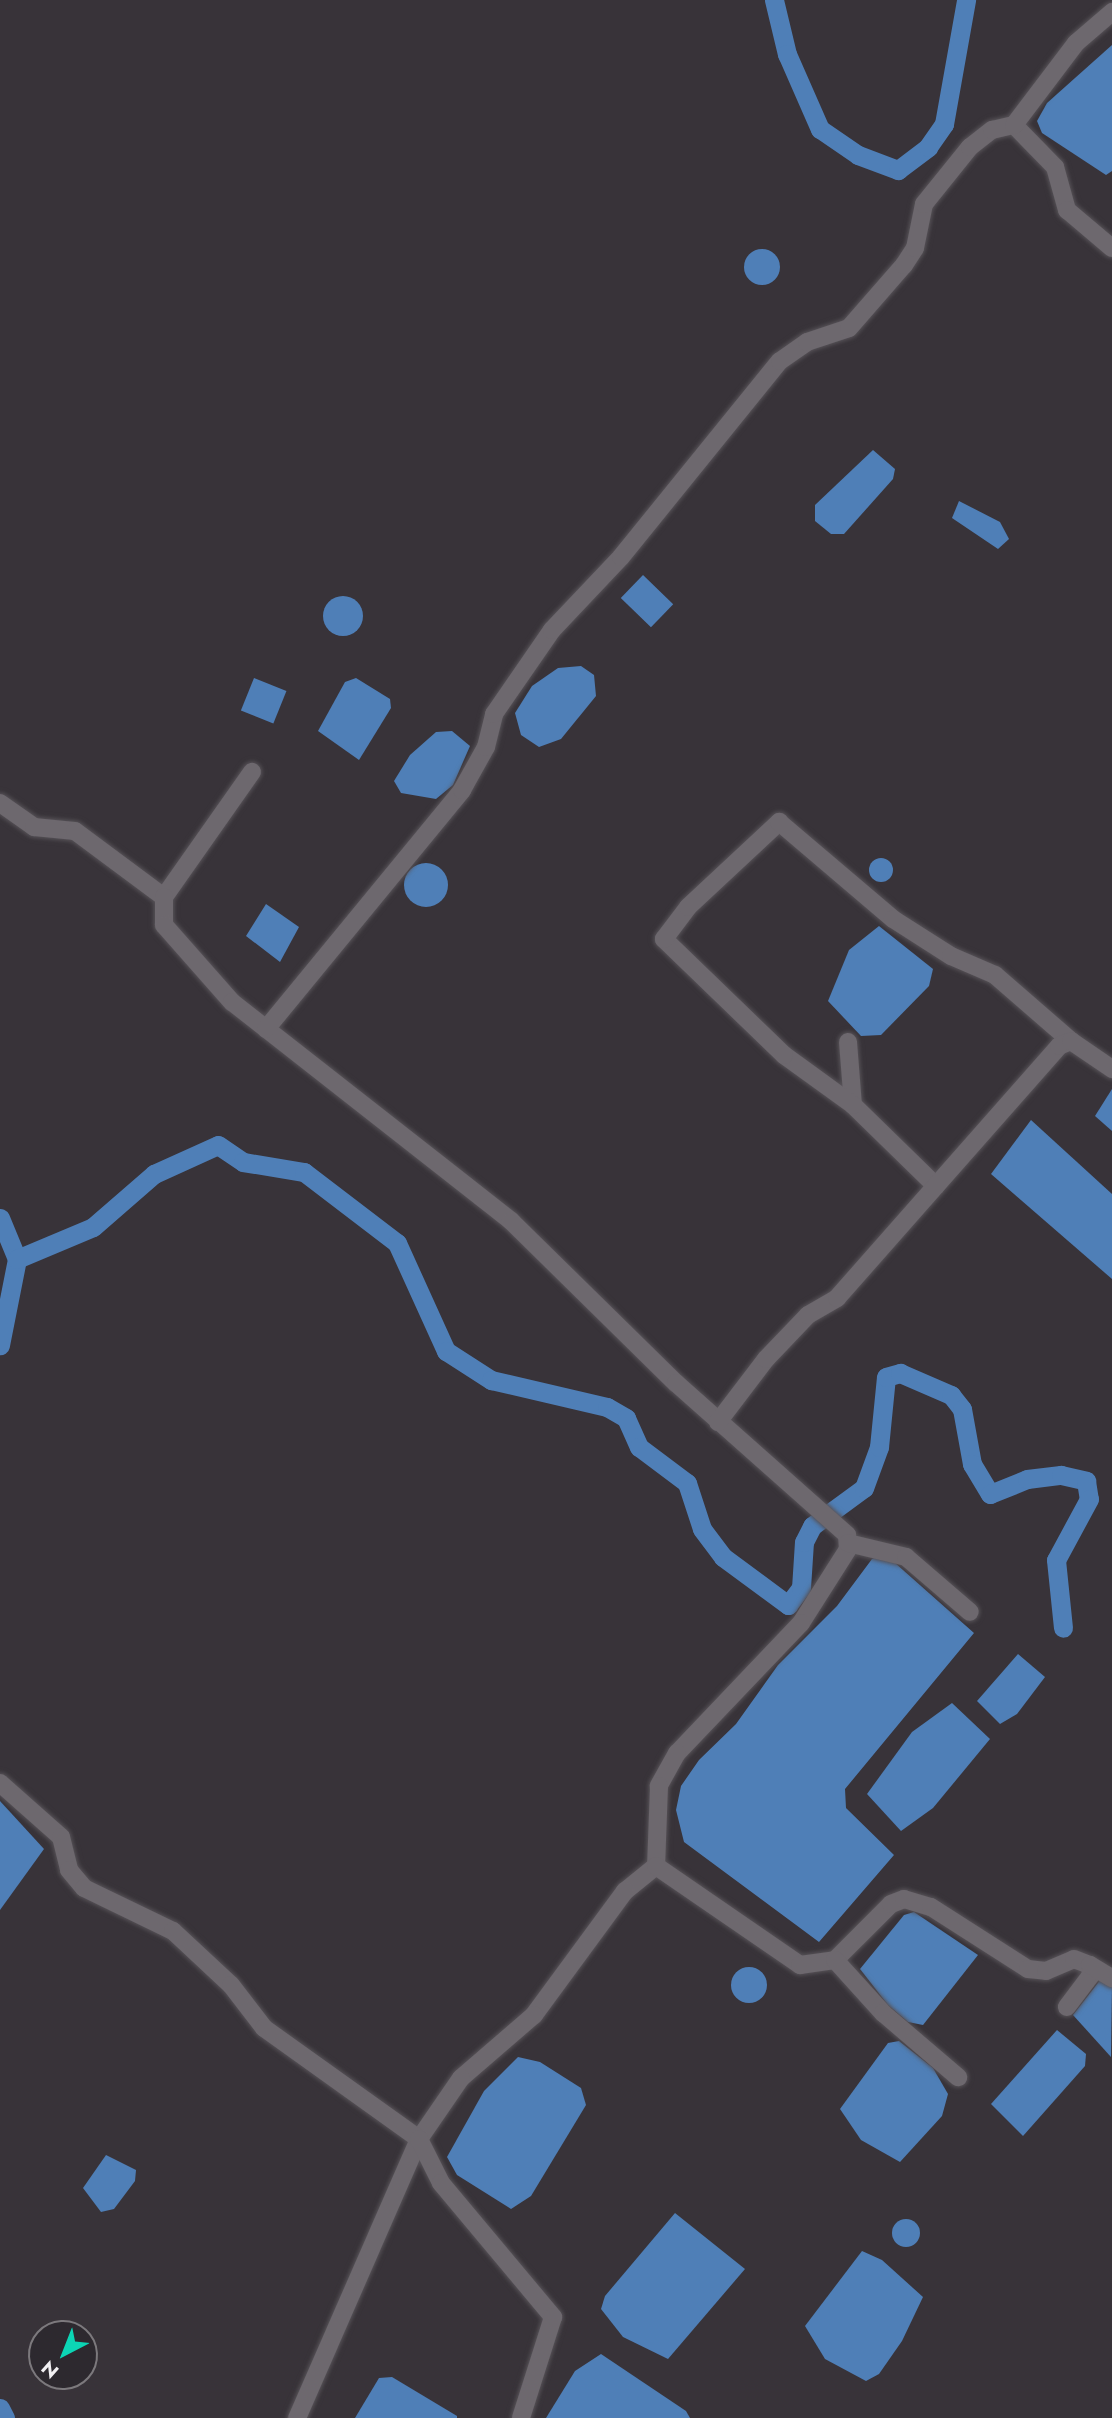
<!DOCTYPE html>
<html>
<head>
<meta charset="utf-8">
<style>
	body { margin:0 }
	#map { position:relative; width:1112px; height:2418px; overflow:hidden; background:#383339; font-family:Jost,sans-serif }
	div>[style] { position:absolute }
	.water>* { inset:0; background:#4f7fb7; transform-origin:0 0 }
	.round { border-radius:50% }
	.canal>* { height:19px; margin:-9.5px; padding:0 9.5px; transform-origin:9.5px; border-radius:9.5px; background:#4f7fb7 }
	.roads { filter:drop-shadow(0 0 2px #565257) drop-shadow(0 0 2px #565257) }
	.minor>* { height:18px; margin:-9px; padding:0 9px; transform-origin:9px; border-radius:9px; background:#6d686e }
	span { translate:-50% -50%; white-space:nowrap; text-align:center; line-height:1.15; -webkit-text-stroke:6px #2d292f; paint-order:stroke }
	.north { position:absolute; left:28px; top:2320px; width:70px; height:70px; box-sizing:border-box; background:#2d292f; border:2px solid #7c797d; border-radius:50%; rotate:222deg; font-size:19px; font-weight:700; line-height:28px; text-align:center; color:#f2f0f3 }
	.north::after { content:''; display:block; margin:auto; width:24px; height:32px; background:#0cd5b5; clip-path:polygon(50% 0,100% 100%,50% 72%,0 100%) }
</style>
</head>
<body>
<div id="map">
	<div class="water">
		<i style="clip-path:polygon(1112px 45px,1112px 171px,1106px 175px,1042px 133px,1037px 121px,1047px 103px)"></i>
		<i class="round" style="left:744px;top:249px;width:36px;height:36px"></i>
		<i style="clip-path:polygon(873px 450px,895px 469px,893px 479px,844px 534px,831px 534px,815px 521px,815px 505px)"></i>
		<i style="clip-path:polygon(959px 501px,1000px 522px,1009px 539px,998px 549px,952px 518px)"></i>
		<i style="left:643px;top:575px;width:42px;height:32px;rotate:44deg"></i>
		<i class="round" style="left:323px;top:596px;width:40px;height:40px"></i>
		<i style="clip-path:polygon(581px 666px,594px 675px,596px 696px,561px 739px,539px 747px,521px 735px,515px 713px,532px 686px,558px 668px)"></i>
		<i style="left:254px;top:678px;width:35px;height:35px;rotate:22deg"></i>
		<i style="clip-path:polygon(356px 678px,390px 699px,391px 708px,359px 760px,318px 731px,345px 682px)"></i>
		<i style="clip-path:polygon(452px 731px,470px 746px,453px 785px,436px 799px,401px 793px,394px 781px,410px 755px,436px 732px)"></i>
		<i class="round" style="left:869px;top:858px;width:24px;height:24px"></i>
		<i class="round" style="left:404px;top:863px;width:44px;height:44px"></i>
		<i style="clip-path:polygon(266px 904px,299px 927px,280px 962px,246px 936px)"></i>
		<i style="clip-path:polygon(879px 926px,933px 969px,929px 986px,881px 1035px,861px 1036px,828px 1001px,849px 950px)"></i>
		<i style="clip-path:polygon(1112px 1089px,1112px 1131px,1095px 1116px)"></i>
		<i style="clip-path:polygon(1031px 1120px,1112px 1194px,1112px 1279px,991px 1174px)"></i>
		<i style="clip-path:polygon(885px 1554px,974px 1633px,845px 1789px,846px 1808px,894px 1855px,819px 1942px,684px 1842px,676px 1810px,681px 1786px,699px 1760px,736px 1724px,778px 1665px,837px 1606px,872px 1559px)"></i>
		<i style="clip-path:polygon(1018px 1654px,1045px 1677px,1017px 1714px,1000px 1724px,977px 1701px)"></i>
		<i style="clip-path:polygon(952px 1703px,990px 1739px,933px 1808px,901px 1831px,867px 1794px,912px 1732px)"></i>
		<i style="clip-path:polygon(0 1801px,44px 1849px,0 1910px)"></i>
		<i style="clip-path:polygon(914px 1912px,978px 1955px,923px 2025px,908px 2022px,888px 2005px,860px 1969px,904px 1915px)"></i>
		<i class="round" style="left:731px;top:1967px;width:36px;height:36px"></i>
		<i style="clip-path:polygon(1101px 1979px,1112px 1983px,1111px 2057px,1073px 2015px)"></i>
		<i style="clip-path:polygon(1057px 2030px,1086px 2054px,1085px 2066px,1023px 2136px,991px 2104px)"></i>
		<i style="clip-path:polygon(899px 2041px,933px 2068px,948px 2094px,942px 2116px,900px 2162px,861px 2140px,840px 2109px,888px 2043px)"></i>
		<i style="clip-path:polygon(518px 2057px,540px 2062px,581px 2088px,586px 2105px,531px 2196px,511px 2209px,457px 2175px,447px 2157px,484px 2091px)"></i>
		<i style="clip-path:polygon(106px 2155px,136px 2170px,135px 2181px,114px 2209px,101px 2212px,83px 2188px)"></i>
		<i style="clip-path:polygon(675px 2213px,745px 2269px,668px 2359px,623px 2337px,601px 2309px,605px 2296px)"></i>
		<i class="round" style="left:892px;top:2219px;width:28px;height:28px"></i>
		<i style="clip-path:polygon(862px 2251px,882px 2260px,923px 2297px,902px 2341px,879px 2374px,866px 2381px,825px 2359px,805px 2326px)"></i>
		<i style="clip-path:polygon(601px 2354px,686px 2411px,690px 2418px,546px 2418px,575px 2371px)"></i>
		<i style="clip-path:polygon(392px 2377px,457px 2416px,457px 2418px,355px 2418px,379px 2378px)"></i>
	</div>
	<div class="canal">
		<i style="left:774px;top:0;width:56px;rotate:76.5deg"></i>
		<i style="left:787px;top:54px;width:82px;rotate:66.3deg"></i>
		<i style="left:820px;top:129px;width:46px;rotate:34.4deg"></i>
		<i style="left:858px;top:155px;width:43px;rotate:20.6deg"></i>
		<i style="left:898px;top:170px;width:38px;rotate:-37deg"></i>
		<i style="left:928px;top:147px;width:28px;rotate:-55deg"></i>
		<i style="left:944px;top:124px;width:126px;rotate:-79.9deg"></i>
		<i style="left:0;top:1218px;width:44px;rotate:67.5deg"></i>
		<i style="left:17px;top:1259px;width:88px;rotate:101.2deg"></i>
		<i style="left:17px;top:1259px;width:82px;rotate:-22.8deg"></i>
		<i style="left:93px;top:1227px;width:81px;rotate:-41deg"></i>
		<i style="left:154px;top:1174px;width:70px;rotate:-24.4deg"></i>
		<i style="left:218px;top:1145px;width:30px;rotate:34deg"></i>
		<i style="left:243px;top:1162px;width:62px;rotate:9.3deg"></i>
		<i style="left:304px;top:1172px;width:117px;rotate:37.4deg"></i>
		<i style="left:397px;top:1243px;width:119px;rotate:65.6deg"></i>
		<i style="left:446px;top:1351px;width:54px;rotate:32.8deg"></i>
		<i style="left:491px;top:1380px;width:119px;rotate:13.1deg"></i>
		<i style="left:607px;top:1407px;width:22px;rotate:30deg"></i>
		<i style="left:626px;top:1418px;width:32px;rotate:66deg"></i>
		<i style="left:639px;top:1447px;width:60px;rotate:36.9deg"></i>
		<i style="left:687px;top:1483px;width:48px;rotate:71.9deg"></i>
		<i style="left:702px;top:1529px;width:35px;rotate:53deg"></i>
		<i style="left:723px;top:1557px;width:81px;rotate:36.4deg"></i>
		<i style="left:788px;top:1605px;width:21px;rotate:-53deg"></i>
		<i style="left:801px;top:1588px;width:46px;rotate:-86.3deg"></i>
		<i style="left:804px;top:1542px;width:18px;rotate:-63deg"></i>
		<i style="left:812px;top:1526px;width:64px;rotate:-36.2deg"></i>
		<i style="left:864px;top:1488px;width:44px;rotate:-69.9deg"></i>
		<i style="left:879px;top:1447px;width:70px;rotate:-84.3deg"></i>
		<i style="left:886px;top:1377px;width:15px;rotate:-16deg"></i>
		<i style="left:900px;top:1373px;width:56px;rotate:23.3deg"></i>
		<i style="left:951px;top:1395px;width:18px;rotate:52deg"></i>
		<i style="left:962px;top:1409px;width:56px;rotate:79.7deg"></i>
		<i style="left:972px;top:1464px;width:35px;rotate:59deg"></i>
		<i style="left:990px;top:1494px;width:40px;rotate:-22deg"></i>
		<i style="left:1027px;top:1479px;width:34px;rotate:-7deg"></i>
		<i style="left:1061px;top:1475px;width:26px;rotate:13deg"></i>
		<i style="left:1086px;top:1481px;width:18px;rotate:81deg"></i>
		<i style="left:1089px;top:1499px;width:69px;rotate:118.4deg"></i>
		<i style="left:1056px;top:1560px;width:68px;rotate:84.1deg"></i>
		<i style="left:0;top:2408px;width:11px;rotate:63deg"></i>
	</div>
	<div class="roads">
		<div class="minor">
			<i style="left:1014px;top:125px;width:59px;rotate:45.7deg"></i>
			<i style="left:1055px;top:167px;width:45px;rotate:74.4deg"></i>
			<i style="left:1067px;top:210px;width:59px;rotate:40.2deg"></i>
			<i style="left:0;top:803px;width:42px;rotate:35.2deg"></i>
			<i style="left:34px;top:827px;width:41px;rotate:5.6deg"></i>
			<i style="left:75px;top:831px;width:111px;rotate:36.6deg"></i>
			<i style="left:164px;top:897px;width:153px;rotate:-54.9deg"></i>
			<i style="left:164px;top:897px;width:28px;rotate:90deg"></i>
			<i style="left:164px;top:925px;width:103px;rotate:48.6deg"></i>
			<i style="left:232px;top:1002px;width:355px;rotate:38.1deg"></i>
			<i style="left:511px;top:1221px;width:231px;rotate:44.5deg"></i>
			<i style="left:676px;top:1383px;width:229px;rotate:41.6deg"></i>
			<i style="left:847px;top:1535px;width:14px;rotate:86deg"></i>
			<i style="left:848px;top:1549px;width:88px;rotate:122.4deg"></i>
			<i style="left:801px;top:1623px;width:180px;rotate:133.6deg"></i>
			<i style="left:677px;top:1753px;width:38px;rotate:119deg"></i>
			<i style="left:659px;top:1786px;width:80px;rotate:92.1deg"></i>
			<i style="left:656px;top:1866px;width:40px;rotate:141deg"></i>
			<i style="left:625px;top:1891px;width:154px;rotate:126.3deg"></i>
			<i style="left:534px;top:2015px;width:96px;rotate:139.2deg"></i>
			<i style="left:461px;top:2078px;width:74px;rotate:124.5deg"></i>
			<i style="left:419px;top:2139px;width:305px;rotate:113.6deg"></i>
			<i style="left:266px;top:1029px;width:309px;rotate:-50.6deg"></i>
			<i style="left:462px;top:790px;width:49px;rotate:-60.8deg"></i>
			<i style="left:486px;top:747px;width:34px;rotate:-76deg"></i>
			<i style="left:494px;top:714px;width:102px;rotate:-55.4deg"></i>
			<i style="left:552px;top:630px;width:100px;rotate:-46.6deg"></i>
			<i style="left:621px;top:557px;width:252px;rotate:-51deg"></i>
			<i style="left:780px;top:361px;width:33px;rotate:-35deg"></i>
			<i style="left:807px;top:342px;width:44px;rotate:-18.4deg"></i>
			<i style="left:849px;top:328px;width:84px;rotate:-48.9deg"></i>
			<i style="left:904px;top:265px;width:20px;rotate:-57deg"></i>
			<i style="left:915px;top:248px;width:45px;rotate:-78.4deg"></i>
			<i style="left:924px;top:204px;width:73px;rotate:-51.1deg"></i>
			<i style="left:970px;top:147px;width:28px;rotate:-38deg"></i>
			<i style="left:992px;top:130px;width:23px;rotate:-13deg"></i>
			<i style="left:1014px;top:125px;width:103px;rotate:-52.9deg"></i>
			<i style="left:1076px;top:43px;width:48px;rotate:-40.7deg"></i>
			<i style="left:848px;top:1042px;width:63px;rotate:85.5deg"></i>
			<i style="left:936px;top:1186px;width:116px;rotate:-135.7deg"></i>
			<i style="left:853px;top:1105px;width:85px;rotate:-144.1deg"></i>
			<i style="left:784px;top:1055px;width:167px;rotate:-136deg"></i>
			<i style="left:664px;top:939px;width:40px;rotate:-53deg"></i>
			<i style="left:688px;top:907px;width:125px;rotate:-43deg"></i>
			<i style="left:779px;top:822px;width:150px;rotate:40.4deg"></i>
			<i style="left:893px;top:919px;width:69px;rotate:32.5deg"></i>
			<i style="left:951px;top:956px;width:48px;rotate:23.4deg"></i>
			<i style="left:995px;top:975px;width:101px;rotate:41deg"></i>
			<i style="left:718px;top:1422px;width:79px;rotate:-52.7deg"></i>
			<i style="left:766px;top:1359px;width:61px;rotate:-46.3deg"></i>
			<i style="left:808px;top:1315px;width:34px;rotate:-30deg"></i>
			<i style="left:837px;top:1298px;width:336px;rotate:-48.6deg"></i>
			<i style="left:1059px;top:1046px;width:13px;rotate:-23deg"></i>
			<i style="left:1071px;top:1041px;width:50px;rotate:34.3deg"></i>
			<i style="left:848px;top:1543px;width:60px;rotate:13.6deg"></i>
			<i style="left:906px;top:1557px;width:84px;rotate:40.7deg"></i>
			<i style="left:0;top:1783px;width:81px;rotate:41.5deg"></i>
			<i style="left:61px;top:1837px;width:34px;rotate:76deg"></i>
			<i style="left:69px;top:1870px;width:23px;rotate:50deg"></i>
			<i style="left:84px;top:1888px;width:99px;rotate:25.8deg"></i>
			<i style="left:173px;top:1931px;width:79px;rotate:43deg"></i>
			<i style="left:231px;top:1985px;width:54px;rotate:52.5deg"></i>
			<i style="left:264px;top:2028px;width:191px;rotate:35.6deg"></i>
			<i style="left:419px;top:2139px;width:49px;rotate:63.4deg"></i>
			<i style="left:441px;top:2183px;width:175px;rotate:50.1deg"></i>
			<i style="left:553px;top:2317px;width:106px;rotate:107.6deg"></i>
			<i style="left:656px;top:1866px;width:175px;rotate:34.5deg"></i>
			<i style="left:800px;top:1965px;width:35px;rotate:-8deg"></i>
			<i style="left:835px;top:1960px;width:79px;rotate:-45deg"></i>
			<i style="left:891px;top:1904px;width:14px;rotate:-21deg"></i>
			<i style="left:904px;top:1899px;width:28px;rotate:17deg"></i>
			<i style="left:931px;top:1907px;width:115px;rotate:32.6deg"></i>
			<i style="left:1028px;top:1969px;width:18px;rotate:6deg"></i>
			<i style="left:1046px;top:1971px;width:30px;rotate:-23deg"></i>
			<i style="left:1074px;top:1959px;width:17px;rotate:21deg"></i>
			<i style="left:1090px;top:1965px;width:10px;rotate:84deg"></i>
			<i style="left:1091px;top:1975px;width:40px;rotate:127deg"></i>
			<i style="left:835px;top:1960px;width:72px;rotate:47.8deg"></i>
			<i style="left:883px;top:2013px;width:99px;rotate:40.5deg"></i>
			<i style="left:1090px;top:1965px;width:26px;rotate:31deg"></i>
		</div>
	</div>
	<div class="north">N</div>
</div>
</body>
</html>
